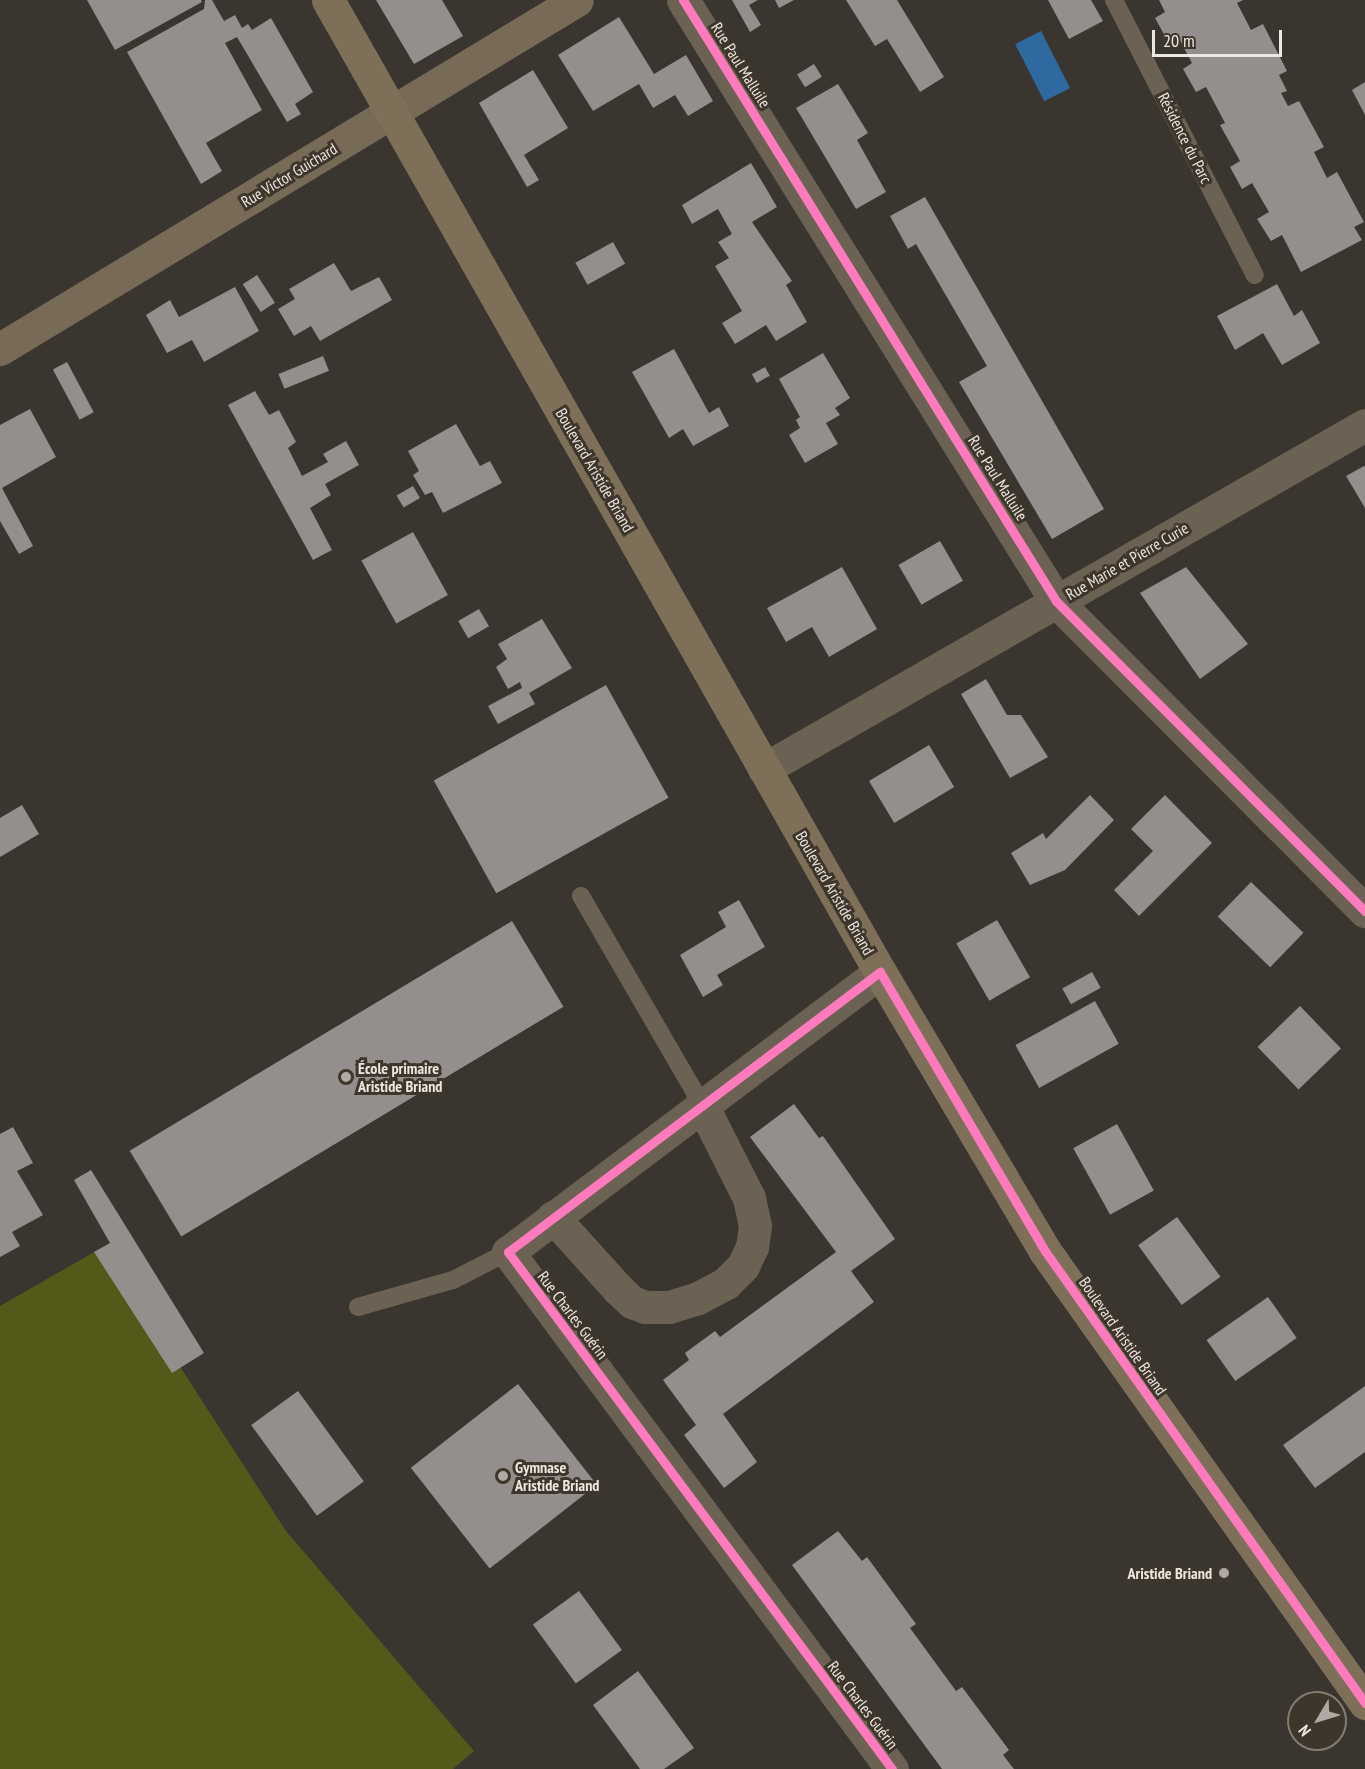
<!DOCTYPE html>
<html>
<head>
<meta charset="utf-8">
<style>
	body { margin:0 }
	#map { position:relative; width:1365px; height:1769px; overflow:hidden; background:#3a352f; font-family:"PT Sans Narrow",sans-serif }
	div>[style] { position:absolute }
	.green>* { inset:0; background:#545818 }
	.water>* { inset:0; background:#2e6aa0; transform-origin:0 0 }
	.building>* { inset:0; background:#948e8c; transform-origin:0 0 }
	.service>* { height:18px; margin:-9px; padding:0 9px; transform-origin:9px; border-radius:9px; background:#6c6253 }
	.minor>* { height:33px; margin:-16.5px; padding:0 16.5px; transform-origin:16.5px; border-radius:16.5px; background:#6c6253 }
	.secondary>* { height:33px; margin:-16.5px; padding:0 16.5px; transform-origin:16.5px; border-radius:16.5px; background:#776b57 }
	.primary>* { height:33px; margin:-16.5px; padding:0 16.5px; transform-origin:16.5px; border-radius:16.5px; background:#7e7058 }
	.cycleway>* { height:9px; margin:-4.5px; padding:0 4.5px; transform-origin:4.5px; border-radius:4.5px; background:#fd7abc }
	.dots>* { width:16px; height:16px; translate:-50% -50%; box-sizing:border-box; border:3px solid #3e352b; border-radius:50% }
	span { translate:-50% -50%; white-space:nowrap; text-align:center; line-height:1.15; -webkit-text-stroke:6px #3e352b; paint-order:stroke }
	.street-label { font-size:16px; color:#ece7e0 }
	.poi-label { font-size:16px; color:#ece7e0; font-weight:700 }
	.left { translate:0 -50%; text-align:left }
	.right { translate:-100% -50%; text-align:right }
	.north { position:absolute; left:1287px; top:1691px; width:60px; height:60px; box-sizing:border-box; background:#3e352b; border:2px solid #847c73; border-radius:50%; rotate:232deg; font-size:16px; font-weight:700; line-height:24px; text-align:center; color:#ece7e0 }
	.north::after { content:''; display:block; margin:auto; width:21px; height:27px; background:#aea9a2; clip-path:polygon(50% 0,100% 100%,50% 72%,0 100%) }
	.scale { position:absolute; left:1152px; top:30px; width:130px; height:27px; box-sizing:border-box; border:3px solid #ece7e0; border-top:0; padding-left:8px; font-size:18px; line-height:21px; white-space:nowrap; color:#ece7e0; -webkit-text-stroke:4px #3e352b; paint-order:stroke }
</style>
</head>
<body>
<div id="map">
	<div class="green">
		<i style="clip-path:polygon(103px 1247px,286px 1531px,474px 1751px,453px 1769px,0 1769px,0 1306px)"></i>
	</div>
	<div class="water">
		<i style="left:1041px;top:31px;width:64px;height:29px;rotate:63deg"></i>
	</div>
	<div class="building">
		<i style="clip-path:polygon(87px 0,201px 0,202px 2px,115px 50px)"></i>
		<i style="clip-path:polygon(205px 0,212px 0,224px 21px,235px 15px,242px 28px,248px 24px,252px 30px,271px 18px,313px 92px,295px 104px,301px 114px,287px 122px,237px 37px,225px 43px,262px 110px,206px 143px,222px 171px,201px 184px,127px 52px,204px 9px)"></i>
		<i style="clip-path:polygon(376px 0,442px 0,463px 36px,414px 64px)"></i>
		<i style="clip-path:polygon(732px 0,758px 0,749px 5px,761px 25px,750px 32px)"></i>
		<i style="clip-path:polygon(775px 0,794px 0,779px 8px)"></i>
		<i style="clip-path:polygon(846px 0,897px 0,944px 77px,920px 92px,887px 39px,875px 46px)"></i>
		<i style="clip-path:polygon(1048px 0,1091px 0,1103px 21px,1069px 39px)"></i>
		<i style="clip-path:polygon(1159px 0,1243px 0,1237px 3px,1251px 30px,1263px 24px,1287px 71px,1279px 75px,1287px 91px,1281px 93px,1288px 106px,1299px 101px,1324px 147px,1314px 152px,1327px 178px,1337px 172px,1364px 222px,1354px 227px,1362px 240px,1301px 272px,1282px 235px,1271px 241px,1257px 219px,1269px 212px,1252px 183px,1242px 189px,1230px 167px,1240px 161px,1220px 125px,1225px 123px,1206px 87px,1196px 92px,1183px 69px,1192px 63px,1176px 33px,1166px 38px,1155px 18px,1165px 12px)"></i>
		<i style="clip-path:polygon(619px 17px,654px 74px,686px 55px,713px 101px,688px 116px,675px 95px,653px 108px,639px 84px,593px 111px,558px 55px)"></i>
		<i style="left:814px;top:64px;width:15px;height:20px;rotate:58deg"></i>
		<i style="clip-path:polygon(533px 70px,568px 128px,524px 155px,539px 180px,527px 187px,479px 103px)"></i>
		<i style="clip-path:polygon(1365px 82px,1365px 115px,1352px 90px)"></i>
		<i style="clip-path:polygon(838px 84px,868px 133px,857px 140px,886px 192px,856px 209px,796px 108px)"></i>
		<i style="clip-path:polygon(751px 163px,777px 207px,752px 222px,792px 281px,786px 285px,807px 322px,776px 341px,766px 325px,735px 344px,722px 323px,742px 311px,715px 266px,729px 258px,718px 242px,732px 234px,718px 209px,692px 224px,682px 205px)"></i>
		<i style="clip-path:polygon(925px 197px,1104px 509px,1052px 539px,959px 382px,987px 366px,916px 244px,908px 249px,890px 216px)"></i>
		<i style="left:613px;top:242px;width:25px;height:43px;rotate:61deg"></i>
		<i style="clip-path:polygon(334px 263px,351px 291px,379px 277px,392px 300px,320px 341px,311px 326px,294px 336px,278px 309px,295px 299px,289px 289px)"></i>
		<i style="left:257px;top:275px;width:33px;height:17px;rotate:57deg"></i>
		<i style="clip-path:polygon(1277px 284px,1294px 316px,1302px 310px,1320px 343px,1282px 365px,1263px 333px,1235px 350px,1217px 316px)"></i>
		<i style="clip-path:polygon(235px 287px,259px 331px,204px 362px,192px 340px,167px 353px,146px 315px,170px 300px,179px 317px)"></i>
		<i style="clip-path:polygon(674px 349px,709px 413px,719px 407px,729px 426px,693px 446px,683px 429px,669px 438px,632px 372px)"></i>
		<i style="clip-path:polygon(823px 353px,850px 398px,835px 408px,840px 415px,826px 423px,838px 444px,805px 463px,789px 435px,800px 428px,796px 420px,800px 417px,779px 379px)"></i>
		<i style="left:323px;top:356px;width:16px;height:48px;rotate:68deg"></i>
		<i style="left:67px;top:362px;width:57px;height:16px;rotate:62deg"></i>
		<i style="left:765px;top:367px;width:10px;height:15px;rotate:61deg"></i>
		<i style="clip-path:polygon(255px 391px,269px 415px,279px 410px,296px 442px,288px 448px,302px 476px,328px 462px,323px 454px,346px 441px,359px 465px,325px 484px,331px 495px,310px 508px,332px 550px,313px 560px,228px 405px)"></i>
		<i style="clip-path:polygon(30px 409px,56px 457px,2px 488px,33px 546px,19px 554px,0 521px,0 425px)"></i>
		<i style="clip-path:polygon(456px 424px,480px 466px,490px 461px,502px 483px,443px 513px,432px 492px,425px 495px,413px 475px,419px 471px,408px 451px)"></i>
		<i style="clip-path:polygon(1364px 466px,1365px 467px,1365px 508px,1346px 476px)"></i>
		<i style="left:413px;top:486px;width:14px;height:19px;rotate:60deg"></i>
		<i style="left:413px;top:532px;width:72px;height:59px;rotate:61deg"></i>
		<i style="left:940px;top:541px;width:46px;height:48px;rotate:60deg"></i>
		<i style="clip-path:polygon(842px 567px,877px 629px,829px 657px,812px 627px,786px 642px,767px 608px)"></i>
		<i style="clip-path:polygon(1186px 567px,1248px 644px,1200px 679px,1140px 593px)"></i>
		<i style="left:479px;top:609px;width:20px;height:24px;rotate:60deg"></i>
		<i style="clip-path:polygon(542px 619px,572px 668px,529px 693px,535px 704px,498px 724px,488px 706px,522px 688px,520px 682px,508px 689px,496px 667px,507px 659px,498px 644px)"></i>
		<i style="clip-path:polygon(986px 679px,1007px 715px,1021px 715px,1048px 757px,1010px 778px,961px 694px)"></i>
		<i style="left:606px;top:685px;width:129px;height:197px;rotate:61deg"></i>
		<i style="left:929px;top:745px;width:49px;height:70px;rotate:59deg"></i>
		<i style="clip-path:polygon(1090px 795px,1114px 820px,1065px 870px,1030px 885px,1011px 853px,1043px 833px,1046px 839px)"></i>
		<i style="clip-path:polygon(1165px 795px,1212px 843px,1139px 916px,1114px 890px,1153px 851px,1131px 829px)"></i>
		<i style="clip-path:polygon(22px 805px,39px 834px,0 857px,0 818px)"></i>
		<i style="left:1251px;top:882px;width:73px;height:48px;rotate:44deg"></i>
		<i style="clip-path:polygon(739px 900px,765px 947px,717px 975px,723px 985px,703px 997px,680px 955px,726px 927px,718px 912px)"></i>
		<i style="left:997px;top:920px;width:66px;height:47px;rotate:60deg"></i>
		<i style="left:512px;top:921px;width:100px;height:446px;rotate:59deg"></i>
		<i style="left:1092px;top:972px;width:18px;height:34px;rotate:61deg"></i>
		<i style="left:1095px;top:1001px;width:49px;height:91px;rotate:61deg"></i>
		<i style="left:1300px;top:1006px;width:59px;height:59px;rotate:46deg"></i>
		<i style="clip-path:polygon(794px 1104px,819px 1138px,823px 1136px,895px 1239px,851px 1271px,874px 1302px,723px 1414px,757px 1462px,724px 1488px,684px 1435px,696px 1425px,663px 1380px,689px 1360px,685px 1353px,715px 1331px,720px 1337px,836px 1252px,750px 1137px)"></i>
		<i style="left:1117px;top:1124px;width:76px;height:50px;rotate:61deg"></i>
		<i style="clip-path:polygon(13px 1127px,33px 1163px,17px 1171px,43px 1215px,12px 1232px,20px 1246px,0 1257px,0 1134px)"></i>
		<i style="clip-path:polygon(91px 1170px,204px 1353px,172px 1373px,94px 1252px,110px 1243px,74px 1180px)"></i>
		<i style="left:1177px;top:1217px;width:74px;height:48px;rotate:54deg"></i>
		<i style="left:1268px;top:1297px;width:50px;height:75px;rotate:55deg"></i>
		<i style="left:518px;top:1384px;width:128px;height:136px;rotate:52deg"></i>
		<i style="clip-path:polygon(1365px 1386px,1365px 1452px,1315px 1488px,1283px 1445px)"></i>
		<i style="left:298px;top:1391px;width:112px;height:58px;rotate:54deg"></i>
		<i style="clip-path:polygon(838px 1531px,862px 1561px,867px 1557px,916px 1624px,910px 1628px,956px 1691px,962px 1687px,1009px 1750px,1003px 1755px,1014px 1769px,942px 1769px,792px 1565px)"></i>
		<i style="left:579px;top:1591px;width:73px;height:57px;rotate:54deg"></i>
		<i style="clip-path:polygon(638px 1671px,694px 1748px,664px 1769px,640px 1769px,593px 1705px)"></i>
	</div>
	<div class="service">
		<i style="left:1114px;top:0;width:309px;rotate:62.9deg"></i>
		<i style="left:581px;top:896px;width:239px;rotate:59.9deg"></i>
		<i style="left:358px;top:1307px;width:99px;rotate:-15.9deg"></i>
		<i style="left:453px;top:1280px;width:62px;rotate:-27deg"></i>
	</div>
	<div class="minor">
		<i style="left:683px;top:0;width:707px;rotate:58.17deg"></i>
		<i style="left:1056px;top:601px;width:438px;rotate:45.1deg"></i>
		<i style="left:764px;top:769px;width:692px;rotate:-29.79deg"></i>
		<i style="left:880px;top:972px;width:466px;rotate:143deg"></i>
		<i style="left:508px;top:1252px;width:644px;rotate:53.4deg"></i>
		<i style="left:553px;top:1217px;width:97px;rotate:47.9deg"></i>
		<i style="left:618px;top:1289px;width:19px;rotate:43deg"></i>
		<i style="left:632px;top:1302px;width:14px;rotate:21deg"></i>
		<i style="left:645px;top:1307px;width:24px"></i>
		<i style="left:669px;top:1307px;width:30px;rotate:-17deg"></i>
		<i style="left:698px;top:1298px;width:32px;rotate:-28deg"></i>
		<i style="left:726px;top:1283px;width:24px;rotate:-45deg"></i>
		<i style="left:743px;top:1266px;width:21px;rotate:-65deg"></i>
		<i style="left:752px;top:1247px;width:21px;rotate:-82deg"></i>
		<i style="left:755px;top:1226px;width:29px;rotate:-102deg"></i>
		<i style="left:749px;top:1198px;width:106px;rotate:-116.8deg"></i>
	</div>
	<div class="secondary">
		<i style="left:0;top:349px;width:674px;rotate:-31.17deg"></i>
	</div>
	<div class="primary">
		<i style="left:328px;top:0;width:1118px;rotate:60.41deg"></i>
		<i style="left:880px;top:972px;width:324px;rotate:59.4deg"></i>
		<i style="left:1045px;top:1251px;width:554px;rotate:54.7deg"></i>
	</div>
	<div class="cycleway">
		<i style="left:683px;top:0;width:707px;rotate:58.17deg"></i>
		<i style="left:1056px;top:601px;width:438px;rotate:45.1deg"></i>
		<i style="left:892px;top:1769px;width:644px;rotate:-126.6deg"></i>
		<i style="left:508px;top:1252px;width:466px;rotate:-37deg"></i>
		<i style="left:880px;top:972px;width:324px;rotate:59.4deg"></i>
		<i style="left:1045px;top:1251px;width:554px;rotate:54.7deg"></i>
	</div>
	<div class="dots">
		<i style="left:346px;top:1077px;background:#aea9a2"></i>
		<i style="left:503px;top:1476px;background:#aea9a2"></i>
		<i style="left:1224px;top:1573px;background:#aea9a2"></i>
	</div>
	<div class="street-label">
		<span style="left:741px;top:65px;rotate:58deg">Rue Paul Malluile</span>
		<span style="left:1185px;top:138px;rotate:63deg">Résidence du Parc</span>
		<span style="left:289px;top:175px;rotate:-31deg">Rue Victor Guichard</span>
		<span style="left:595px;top:470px;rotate:60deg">Boulevard Aristide Briand</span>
		<span style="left:998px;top:478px;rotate:58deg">Rue Paul Malluile</span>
		<span style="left:1127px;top:561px;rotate:-30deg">Rue Marie et Pierre Curie</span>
		<span style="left:835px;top:893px;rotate:60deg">Boulevard Aristide Briand</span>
		<span style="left:573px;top:1315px;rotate:53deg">Rue Charles Guérin</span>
		<span style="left:1123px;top:1336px;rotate:55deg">Boulevard Aristide Briand</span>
		<span style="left:863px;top:1705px;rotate:53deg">Rue Charles Guérin</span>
	</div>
	<div class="poi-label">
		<span class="left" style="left:358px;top:1077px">École primaire<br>Aristide Briand</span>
		<span class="left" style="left:515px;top:1476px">Gymnase<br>Aristide Briand</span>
		<span class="right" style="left:1212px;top:1573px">Aristide Briand</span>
	</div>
	<div class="north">N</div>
	<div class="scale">20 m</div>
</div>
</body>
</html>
